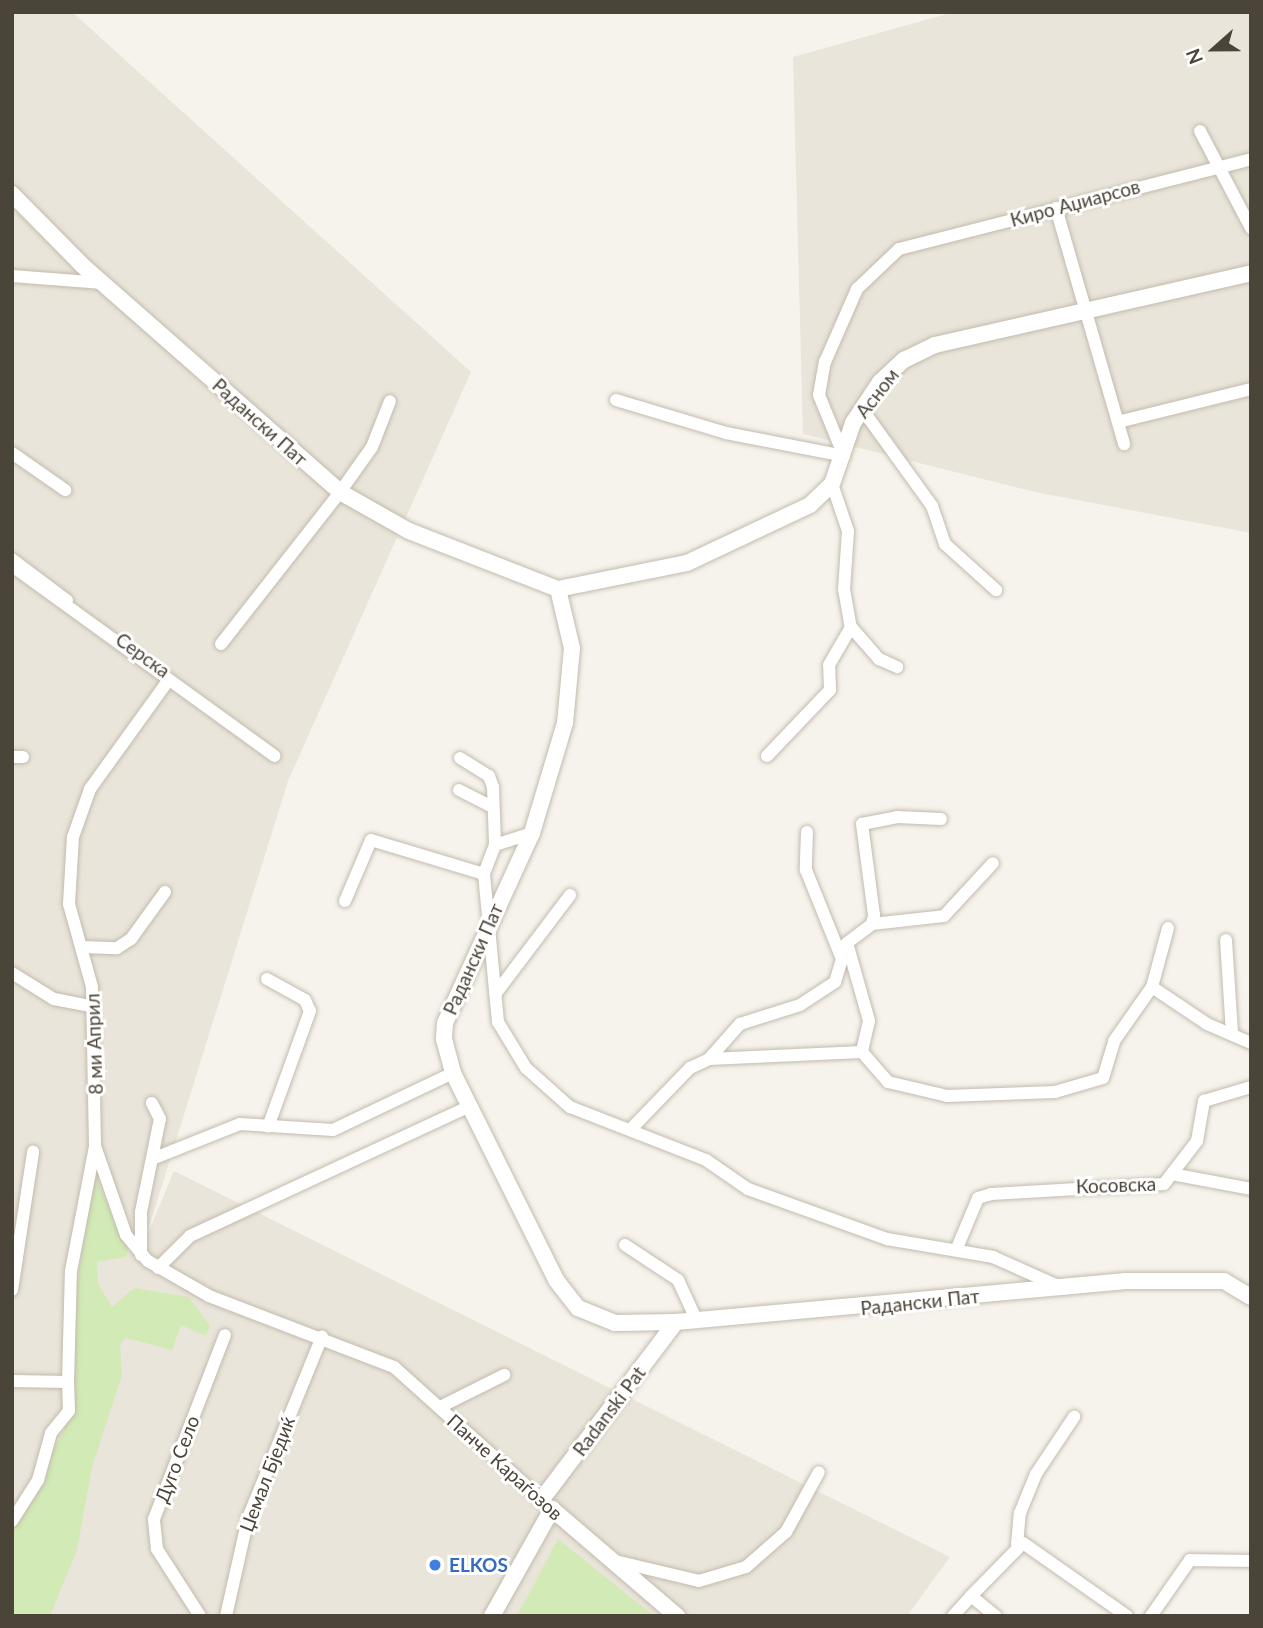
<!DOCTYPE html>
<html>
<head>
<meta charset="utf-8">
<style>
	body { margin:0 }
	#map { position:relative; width:1263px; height:1628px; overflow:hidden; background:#f6f3ec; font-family:Lato,sans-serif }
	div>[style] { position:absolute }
	.residential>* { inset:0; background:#eae5da }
	.green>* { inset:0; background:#d2eab5 }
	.roads { filter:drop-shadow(0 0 2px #c2bbae) drop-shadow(0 0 2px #c2bbae) }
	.pedestrian>* { height:10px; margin:-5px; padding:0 5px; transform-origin:5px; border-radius:5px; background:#fff }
	.minor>* { height:12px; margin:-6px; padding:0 6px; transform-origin:6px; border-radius:6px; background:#fff }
	.tertiary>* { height:16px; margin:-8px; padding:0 8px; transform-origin:8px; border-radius:8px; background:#fff }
	.dots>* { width:19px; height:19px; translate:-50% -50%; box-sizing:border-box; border:4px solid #fff; border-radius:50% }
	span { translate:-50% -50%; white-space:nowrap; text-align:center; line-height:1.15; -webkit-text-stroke:6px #fff; paint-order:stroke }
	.street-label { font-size:19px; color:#4b4439 }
	.shop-label { font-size:19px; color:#366cbe; font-weight:700 }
	.left { translate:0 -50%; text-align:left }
	.frame { position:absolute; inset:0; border:14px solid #4b4439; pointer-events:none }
	.north { position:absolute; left:1179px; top:14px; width:70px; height:70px; -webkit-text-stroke:5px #fff; paint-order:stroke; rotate:249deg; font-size:19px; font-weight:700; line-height:28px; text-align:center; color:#4b4439 }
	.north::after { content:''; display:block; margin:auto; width:24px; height:32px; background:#4b4439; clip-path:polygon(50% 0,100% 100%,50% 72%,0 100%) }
</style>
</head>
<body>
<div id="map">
	<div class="residential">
		<i style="clip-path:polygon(12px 12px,72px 12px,471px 372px,288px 781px,144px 1243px,174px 1171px,950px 1557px,907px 1616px,12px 1616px)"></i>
		<i style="clip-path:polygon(954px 12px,1251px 12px,1251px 533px,1035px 492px,803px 434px,793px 57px)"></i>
	</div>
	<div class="green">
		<i style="clip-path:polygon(95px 1176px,128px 1249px,126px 1257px,97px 1262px,98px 1284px,112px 1307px,134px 1288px,189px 1297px,210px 1326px,206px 1336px,181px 1325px,172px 1350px,126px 1338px,120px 1344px,122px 1375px,92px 1467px,77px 1550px,50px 1616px,12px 1616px,12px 1531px,75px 1408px,75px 1295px)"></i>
		<i style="clip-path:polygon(558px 1539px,654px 1616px,517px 1616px)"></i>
	</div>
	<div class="roads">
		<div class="pedestrian">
			<i style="left:12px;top:558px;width:70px;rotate:36.9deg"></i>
		</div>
		<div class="minor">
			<i style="left:1200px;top:131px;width:110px;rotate:62.3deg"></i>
			<i style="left:1056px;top:208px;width:246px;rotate:73.9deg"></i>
			<i style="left:12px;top:276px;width:91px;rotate:4.4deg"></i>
			<i style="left:616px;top:400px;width:115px;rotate:16.7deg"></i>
			<i style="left:726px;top:433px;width:120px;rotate:11deg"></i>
			<i style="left:862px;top:409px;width:120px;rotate:54.2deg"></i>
			<i style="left:932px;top:506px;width:40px;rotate:71.1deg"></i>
			<i style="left:945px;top:544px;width:69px;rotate:42deg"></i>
			<i style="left:1118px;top:422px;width:137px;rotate:-13.9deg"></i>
			<i style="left:12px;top:453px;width:65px;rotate:34.9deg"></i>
			<i style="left:844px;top:456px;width:66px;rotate:-112.3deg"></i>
			<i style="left:819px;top:395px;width:34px;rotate:-80deg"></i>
			<i style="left:825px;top:362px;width:80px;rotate:-66.3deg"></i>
			<i style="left:857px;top:289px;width:58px;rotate:-43.6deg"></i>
			<i style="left:899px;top:249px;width:363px;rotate:-14.3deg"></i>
			<i style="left:832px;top:484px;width:50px;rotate:71.2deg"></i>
			<i style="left:848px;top:531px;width:58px;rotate:93.9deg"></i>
			<i style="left:844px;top:589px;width:39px;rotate:80deg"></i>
			<i style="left:851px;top:627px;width:43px;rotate:48.8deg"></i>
			<i style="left:879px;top:659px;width:20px;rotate:24deg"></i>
			<i style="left:12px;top:566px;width:324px;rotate:35.9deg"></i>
			<i style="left:221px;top:644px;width:193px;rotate:-51.9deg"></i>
			<i style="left:340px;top:492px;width:55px;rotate:-54.6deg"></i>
			<i style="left:372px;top:447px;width:49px;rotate:-68.6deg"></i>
			<i style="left:767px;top:756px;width:91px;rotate:-46.3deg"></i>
			<i style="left:830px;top:690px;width:25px;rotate:-92deg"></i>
			<i style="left:829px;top:665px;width:44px;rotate:-59.9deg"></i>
			<i style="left:12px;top:757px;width:11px"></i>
			<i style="left:460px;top:758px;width:34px;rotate:32deg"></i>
			<i style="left:489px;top:776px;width:12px;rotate:70deg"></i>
			<i style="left:493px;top:787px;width:58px;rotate:88deg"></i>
			<i style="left:495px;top:845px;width:31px;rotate:111deg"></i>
			<i style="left:484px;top:874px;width:149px;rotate:84.6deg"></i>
			<i style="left:498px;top:1022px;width:54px;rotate:58.7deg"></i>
			<i style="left:526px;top:1068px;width:59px;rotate:41.6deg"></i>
			<i style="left:570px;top:1107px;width:146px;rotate:21.3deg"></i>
			<i style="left:706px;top:1160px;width:51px;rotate:34.6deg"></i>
			<i style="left:748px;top:1189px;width:148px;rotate:19.8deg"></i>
			<i style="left:887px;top:1239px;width:108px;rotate:9.6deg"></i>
			<i style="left:993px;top:1257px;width:73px;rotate:24.1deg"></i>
			<i style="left:459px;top:790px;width:38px;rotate:27deg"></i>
			<i style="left:807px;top:832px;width:38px;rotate:92deg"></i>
			<i style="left:806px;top:870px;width:96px;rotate:68deg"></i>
			<i style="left:495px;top:845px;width:39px;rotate:-18deg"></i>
			<i style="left:345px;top:901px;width:66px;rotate:-66.9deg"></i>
			<i style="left:371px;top:840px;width:118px;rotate:16.7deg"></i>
			<i style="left:872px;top:924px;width:72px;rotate:-6.3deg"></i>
			<i style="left:944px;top:916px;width:72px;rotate:-47.2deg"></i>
			<i style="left:1226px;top:940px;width:94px;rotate:86.3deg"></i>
			<i style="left:847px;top:943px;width:81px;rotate:74.2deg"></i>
			<i style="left:869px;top:1021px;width:32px;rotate:103deg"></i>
			<i style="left:862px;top:1052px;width:40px;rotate:49deg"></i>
			<i style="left:888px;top:1082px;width:61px;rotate:13.3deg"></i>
			<i style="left:947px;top:1096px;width:108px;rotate:-2.1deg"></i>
			<i style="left:1055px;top:1092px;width:50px;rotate:-16.3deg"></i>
			<i style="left:1103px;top:1078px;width:39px;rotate:-73deg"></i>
			<i style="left:1114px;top:1041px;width:66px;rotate:-54.9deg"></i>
			<i style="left:1152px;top:987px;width:61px;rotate:-74.8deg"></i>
			<i style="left:83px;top:947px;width:34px;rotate:2deg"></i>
			<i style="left:117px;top:948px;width:17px;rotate:-33deg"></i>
			<i style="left:131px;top:939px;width:58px;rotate:-54.1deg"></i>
			<i style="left:12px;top:973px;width:49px;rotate:31.8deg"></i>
			<i style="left:54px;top:999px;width:36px;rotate:11deg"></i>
			<i style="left:267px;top:979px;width:43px;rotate:28.9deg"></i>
			<i style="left:305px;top:1000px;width:12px;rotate:66deg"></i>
			<i style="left:310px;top:1011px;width:123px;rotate:109.9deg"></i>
			<i style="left:1152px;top:987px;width:66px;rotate:33.9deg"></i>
			<i style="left:1207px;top:1024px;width:48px;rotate:23.4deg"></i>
			<i style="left:496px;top:993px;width:123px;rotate:-52.9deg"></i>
			<i style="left:709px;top:1059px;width:47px;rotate:-48.5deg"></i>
			<i style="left:740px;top:1024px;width:63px;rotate:-17.6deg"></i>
			<i style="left:800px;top:1005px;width:42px;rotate:-33.3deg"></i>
			<i style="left:835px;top:982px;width:41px;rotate:-72.9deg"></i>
			<i style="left:847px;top:943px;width:31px;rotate:-37deg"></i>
			<i style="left:872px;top:924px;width:9px;rotate:-77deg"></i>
			<i style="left:874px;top:915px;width:92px;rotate:-97.5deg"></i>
			<i style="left:862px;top:824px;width:36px;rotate:-11deg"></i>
			<i style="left:897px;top:817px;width:44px;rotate:2.6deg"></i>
			<i style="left:631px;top:1129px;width:85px;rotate:-46deg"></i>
			<i style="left:690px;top:1068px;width:21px;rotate:-25deg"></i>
			<i style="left:709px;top:1059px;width:153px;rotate:-2.6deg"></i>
			<i style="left:95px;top:1146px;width:94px;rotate:70.8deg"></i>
			<i style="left:126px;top:1235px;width:34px;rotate:50deg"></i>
			<i style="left:148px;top:1261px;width:70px;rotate:29.8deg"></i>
			<i style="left:209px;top:1296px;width:198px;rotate:21deg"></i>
			<i style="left:394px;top:1367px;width:207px;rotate:41.9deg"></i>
			<i style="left:152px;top:1159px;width:95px;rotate:-21.7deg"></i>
			<i style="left:240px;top:1124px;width:93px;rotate:3.7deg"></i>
			<i style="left:333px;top:1130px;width:133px;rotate:-25.4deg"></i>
			<i style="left:1177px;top:1175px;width:75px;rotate:10.7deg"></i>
			<i style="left:625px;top:1245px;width:64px;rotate:33.4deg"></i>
			<i style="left:678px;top:1280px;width:43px;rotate:65.2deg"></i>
			<i style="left:957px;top:1248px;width:54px;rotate:-67.2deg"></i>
			<i style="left:978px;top:1198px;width:14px;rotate:-17deg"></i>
			<i style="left:991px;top:1194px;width:173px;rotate:-3.3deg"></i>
			<i style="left:1164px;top:1184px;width:54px;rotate:-52.5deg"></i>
			<i style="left:1197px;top:1141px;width:41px;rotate:-80.1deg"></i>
			<i style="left:1204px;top:1101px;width:49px;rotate:-16.6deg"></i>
			<i style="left:141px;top:1255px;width:43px;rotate:-90deg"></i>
			<i style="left:141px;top:1212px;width:95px;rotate:-78.5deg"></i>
			<i style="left:160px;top:1119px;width:18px;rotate:-117deg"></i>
			<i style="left:158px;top:1268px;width:45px;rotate:-45deg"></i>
			<i style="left:190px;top:1236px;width:309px;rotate:-24.9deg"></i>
			<i style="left:12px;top:1290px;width:140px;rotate:-81.3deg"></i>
			<i style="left:12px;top:1381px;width:56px;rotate:1deg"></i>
			<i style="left:68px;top:1382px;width:111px;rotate:-88.5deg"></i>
			<i style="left:71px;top:1271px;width:127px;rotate:-79.1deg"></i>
			<i style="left:95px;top:1146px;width:159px;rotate:-91.1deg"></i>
			<i style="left:92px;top:987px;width:86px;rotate:-105.5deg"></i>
			<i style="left:69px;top:904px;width:67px;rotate:-86.6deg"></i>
			<i style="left:73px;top:837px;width:51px;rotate:-70.5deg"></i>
			<i style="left:90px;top:789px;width:133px;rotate:-54.2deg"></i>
			<i style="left:440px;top:1407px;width:72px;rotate:-26.6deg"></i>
			<i style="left:12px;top:1521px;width:49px;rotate:-57.6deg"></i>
			<i style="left:38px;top:1480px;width:49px;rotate:-74.5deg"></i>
			<i style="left:51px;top:1433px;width:28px;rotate:-51deg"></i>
			<i style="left:69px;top:1411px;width:29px;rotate:-92deg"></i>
			<i style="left:1017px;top:1545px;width:32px;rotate:-85deg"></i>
			<i style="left:1020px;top:1513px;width:42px;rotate:-67.7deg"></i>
			<i style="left:1036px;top:1474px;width:69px;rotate:-56.3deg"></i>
			<i style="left:615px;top:1561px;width:86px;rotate:13.4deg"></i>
			<i style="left:699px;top:1581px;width:49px;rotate:-16.6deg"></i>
			<i style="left:746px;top:1567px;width:53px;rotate:-41.2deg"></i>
			<i style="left:786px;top:1532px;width:68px;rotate:-61.2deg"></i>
			<i style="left:971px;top:1596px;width:74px;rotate:-45.5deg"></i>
			<i style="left:1023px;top:1543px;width:127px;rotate:35.1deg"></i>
			<i style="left:200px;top:1616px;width:80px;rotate:-122.7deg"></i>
			<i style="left:157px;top:1549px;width:30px;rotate:-96deg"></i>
			<i style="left:154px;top:1519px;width:197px;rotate:-68.9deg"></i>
			<i style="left:226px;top:1616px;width:100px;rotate:-77.3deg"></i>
			<i style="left:248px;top:1518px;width:196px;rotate:-67.8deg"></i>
			<i style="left:953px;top:1616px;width:27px;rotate:-48deg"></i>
			<i style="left:971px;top:1596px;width:32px;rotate:39deg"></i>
			<i style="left:1151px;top:1616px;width:68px;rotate:-55.1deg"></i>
			<i style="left:1190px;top:1560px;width:61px;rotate:0.9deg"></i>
		</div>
		<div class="tertiary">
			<i style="left:12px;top:194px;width:101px;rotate:45.4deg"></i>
			<i style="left:83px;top:266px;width:342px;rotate:41.3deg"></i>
			<i style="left:340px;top:492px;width:79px;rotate:29.5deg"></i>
			<i style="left:409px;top:531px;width:160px;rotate:21.3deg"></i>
			<i style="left:558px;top:589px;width:132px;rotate:-11.4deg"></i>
			<i style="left:687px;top:563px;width:136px;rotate:-25.2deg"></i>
			<i style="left:810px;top:505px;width:30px;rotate:-44deg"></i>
			<i style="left:832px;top:484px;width:65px;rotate:-71deg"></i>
			<i style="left:853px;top:423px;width:49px;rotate:-56.6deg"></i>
			<i style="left:880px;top:382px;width:33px;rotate:-43deg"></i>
			<i style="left:904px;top:360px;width:34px;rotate:-26deg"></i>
			<i style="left:935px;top:345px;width:324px;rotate:-12.8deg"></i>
			<i style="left:558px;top:589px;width:61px;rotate:76.7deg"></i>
			<i style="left:572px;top:648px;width:75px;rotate:95.3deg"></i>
			<i style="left:565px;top:723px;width:115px;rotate:106.7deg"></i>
			<i style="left:532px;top:833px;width:209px;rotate:114.6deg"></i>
			<i style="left:445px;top:1023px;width:16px;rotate:94deg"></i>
			<i style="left:444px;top:1039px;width:35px;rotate:75deg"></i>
			<i style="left:453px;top:1073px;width:231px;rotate:63.5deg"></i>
			<i style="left:556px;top:1280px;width:36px;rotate:52deg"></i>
			<i style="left:578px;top:1308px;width:40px;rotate:22deg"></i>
			<i style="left:615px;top:1323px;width:61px;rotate:-0.9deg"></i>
			<i style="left:676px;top:1322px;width:452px;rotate:-5.2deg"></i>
			<i style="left:1126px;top:1281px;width:98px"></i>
			<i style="left:1224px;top:1281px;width:31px;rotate:31deg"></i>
			<i style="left:542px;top:1499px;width:222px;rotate:-52.9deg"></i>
			<i style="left:492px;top:1616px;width:123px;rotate:-60.7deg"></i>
			<i style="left:552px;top:1509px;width:165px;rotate:40.6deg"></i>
		</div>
	</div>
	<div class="dots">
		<i style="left:435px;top:1565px;background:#3f7fe0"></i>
	</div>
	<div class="street-label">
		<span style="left:1075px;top:203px;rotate:-15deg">Киро Аџиарсов</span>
		<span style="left:877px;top:393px;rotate:-52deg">Асном</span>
		<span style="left:260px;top:422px;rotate:42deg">Радански Пат</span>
		<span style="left:143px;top:655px;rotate:36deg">Серска</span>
		<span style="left:473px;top:959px;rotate:-66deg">Радански Пат</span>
		<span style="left:94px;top:1044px;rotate:-92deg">8 ми Април</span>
		<span style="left:1116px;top:1185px;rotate:-2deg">Косовска</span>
		<span style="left:920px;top:1302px;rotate:-6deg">Радански Пат</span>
		<span style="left:609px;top:1411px;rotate:-53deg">Radanski Pat</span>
		<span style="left:177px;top:1459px;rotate:-69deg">Дуго Село</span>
		<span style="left:505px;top:1467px;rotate:42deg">Панче Караѓозов</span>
		<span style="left:267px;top:1474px;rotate:-69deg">Џемал Бједиќ</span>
	</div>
	<div class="shop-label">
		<span class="left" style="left:449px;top:1565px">ELKOS</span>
	</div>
	<div class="frame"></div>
	<div class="north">N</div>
</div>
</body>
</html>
